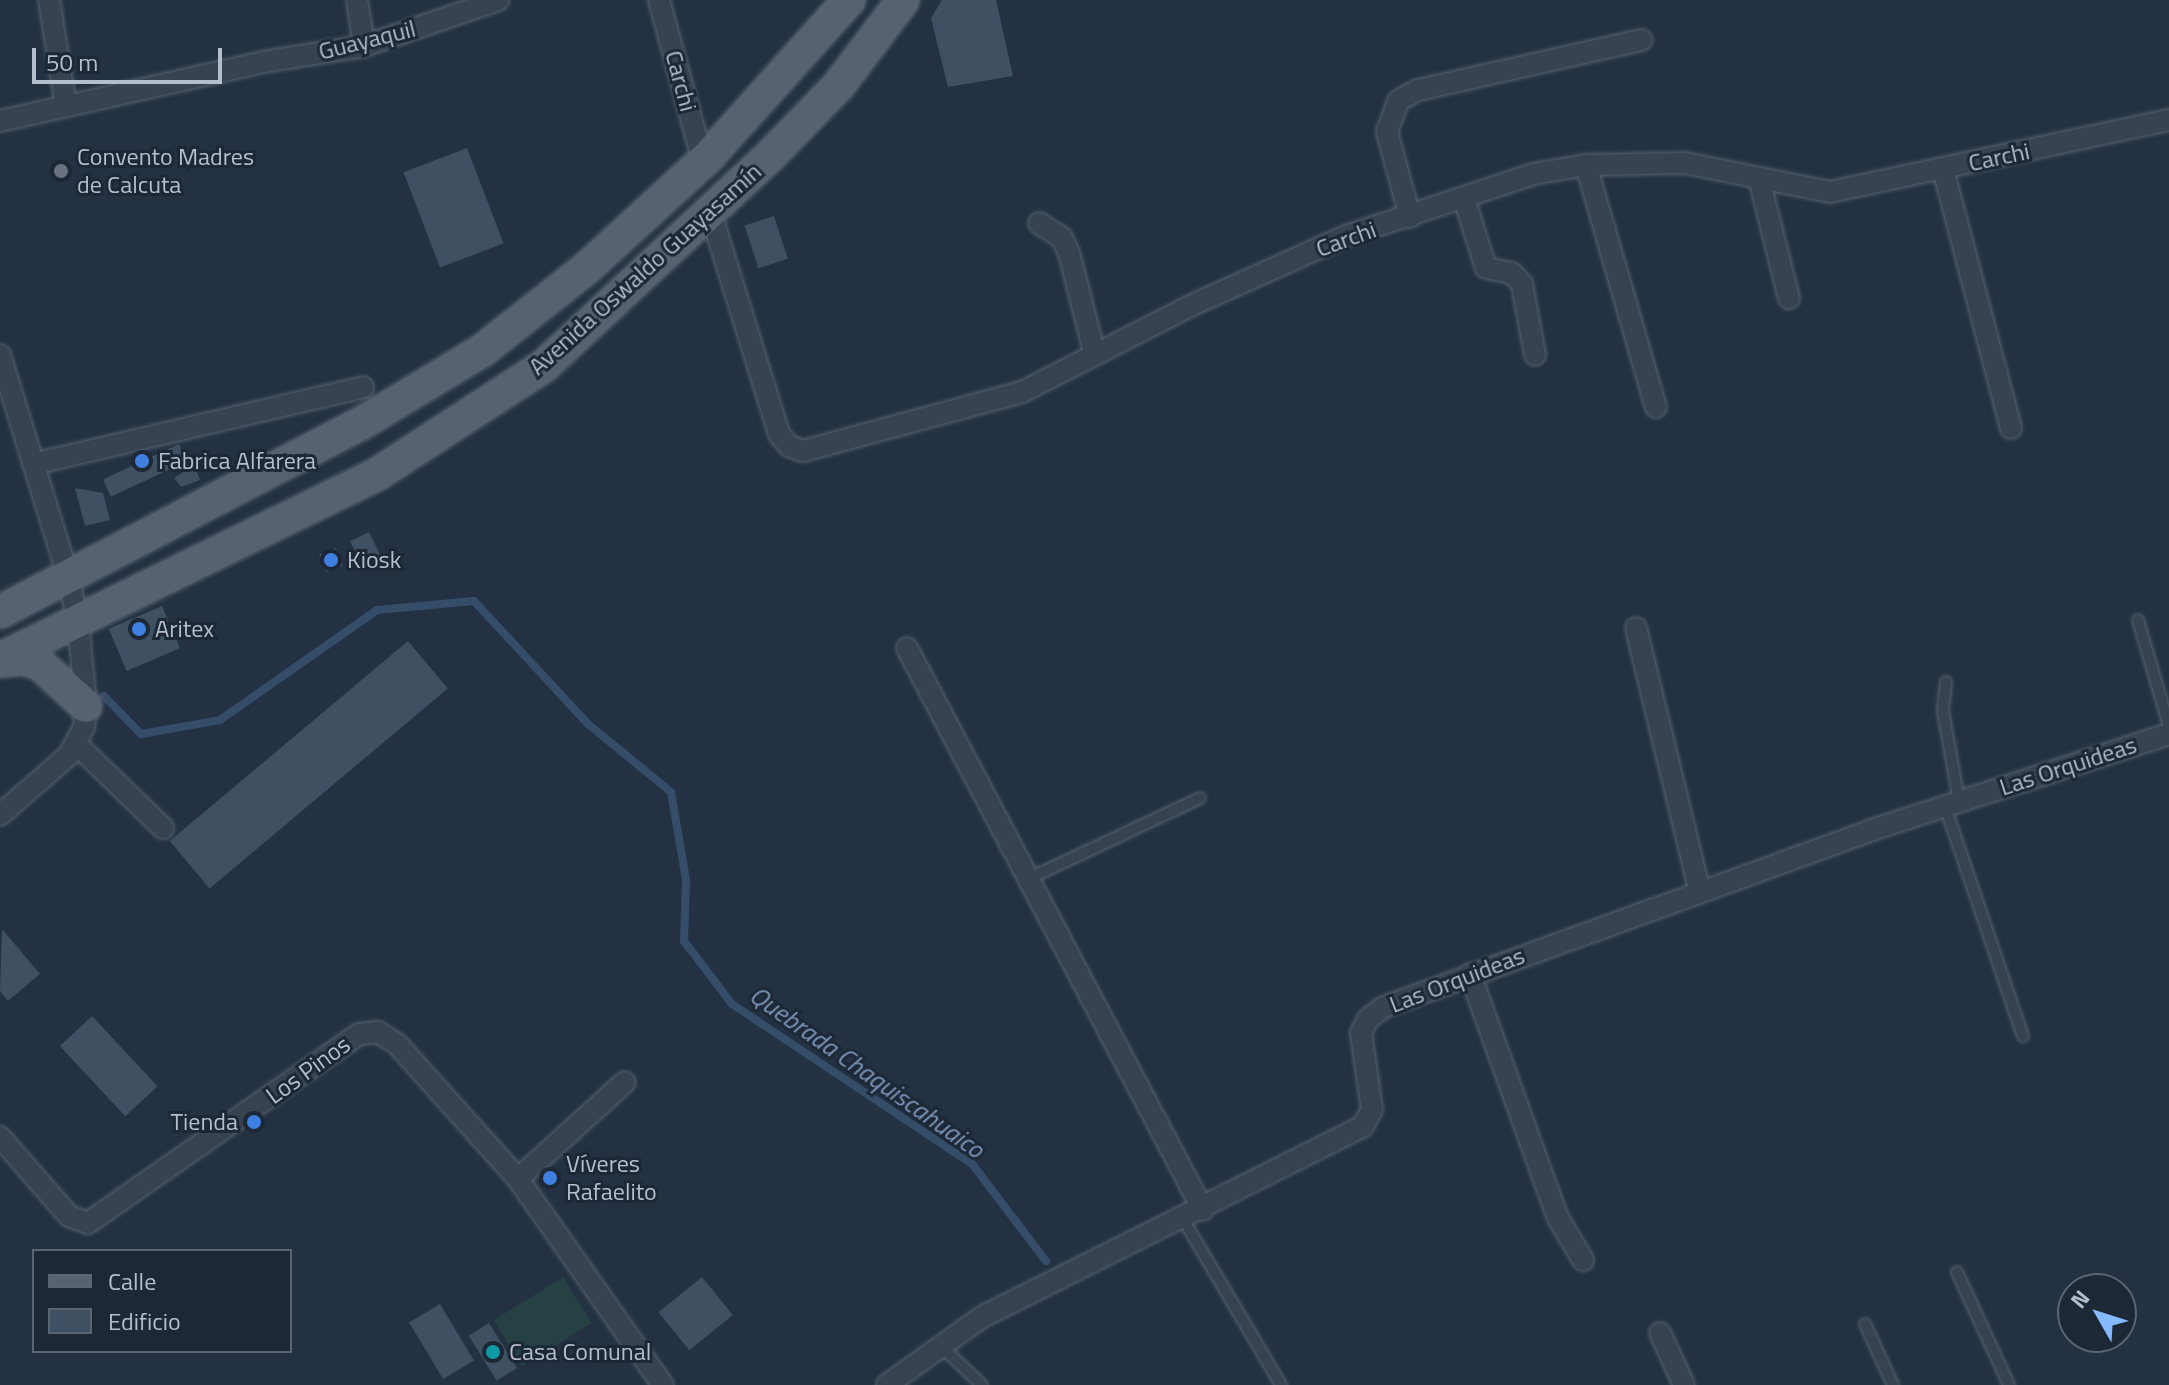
<!DOCTYPE html>
<html>
<head>
<meta charset="utf-8">
<style>
	body { margin:0 }
	#map { position:relative; width:2169px; height:1385px; overflow:hidden; background:#233142; font-family:"Titillium Web",sans-serif }
	div>[style] { position:absolute }
	.green>* { inset:0; background:#254143; transform-origin:0 0 }
	.stream>* { height:8px; margin:-4px; padding:0 4px; transform-origin:4px; border-radius:4px; background:#364d6a }
	.building>* { inset:0; background:#3f5062; transform-origin:0 0 }
	.roads { filter:drop-shadow(0 0 2px #56616f) drop-shadow(0 0 2px #56616f) }
	.service>* { height:10px; margin:-5px; padding:0 5px; transform-origin:5px; border-radius:5px; background:#384352 }
	.minor>* { height:20px; margin:-10px; padding:0 10px; transform-origin:10px; border-radius:10px; background:#384352 }
	.primary>* { height:32px; margin:-16px; padding:0 16px; transform-origin:16px; border-radius:16px; background:#566272 }
	.dots>* { width:22px; height:22px; translate:-50% -50%; box-sizing:border-box; border:4px solid #1d2837; border-radius:50% }
	span { translate:-50% -50%; white-space:nowrap; text-align:center; line-height:1.15; -webkit-text-stroke:6px #1d2837; paint-order:stroke }
	.street-label { font-size:24px; color:#b5becc }
	.poi-label { font-size:24px; color:#b5becc }
	.left { translate:0 -50%; text-align:left }
	.right { translate:-100% -50%; text-align:right }
	.water-label { font-size:26px; color:#7a95b6; font-style:italic }
	.legend { position:absolute; left:32px; top:1249px; width:260px; height:104px; box-sizing:border-box; background:#1d2837; border:2px solid #5a6473; margin:0; padding:10px 14px; list-style:none; font-size:24px; color:#b5becc }
	.legend li { display:flex; align-items:center; gap:16px; height:40px }
	.legend b { width:40px; border:2px solid #5a6473 }
	.north { position:absolute; left:2057px; top:1273px; width:80px; height:80px; box-sizing:border-box; background:#1d2837; border:2px solid #5a6473; border-radius:50%; rotate:309deg; font-size:22px; font-weight:700; line-height:32px; text-align:center; color:#b5becc }
	.north::after { content:''; display:block; margin:auto; width:28px; height:36px; background:#87b9ff; clip-path:polygon(50% 0,100% 100%,50% 72%,0 100%) }
	.scale { position:absolute; left:32px; top:48px; width:190px; height:36px; box-sizing:border-box; border:4px solid #b5becc; border-top:0; padding-left:10px; font-size:24px; line-height:28px; white-space:nowrap; color:#b5becc; -webkit-text-stroke:6px #1d2837; paint-order:stroke }
</style>
</head>
<body>
<div id="map">
	<div class="green">
		<i style="left:563px;top:1277px;width:54px;height:82px;rotate:58deg"></i>
	</div>
	<div class="stream">
		<i style="left:104px;top:696px;width:53px;rotate:45.8deg"></i>
		<i style="left:141px;top:734px;width:80px;rotate:-10deg"></i>
		<i style="left:220px;top:720px;width:192px;rotate:-35deg"></i>
		<i style="left:377px;top:610px;width:97px;rotate:-5.3deg"></i>
		<i style="left:474px;top:601px;width:168px;rotate:47.2deg"></i>
		<i style="left:588px;top:724px;width:107px;rotate:39.3deg"></i>
		<i style="left:671px;top:792px;width:89px;rotate:80.3deg"></i>
		<i style="left:686px;top:880px;width:61px;rotate:91.9deg"></i>
		<i style="left:684px;top:941px;width:79px;rotate:52.7deg"></i>
		<i style="left:732px;top:1004px;width:290px;rotate:33.7deg"></i>
		<i style="left:973px;top:1165px;width:121px;rotate:52.8deg"></i>
	</div>
	<div class="building">
		<i style="clip-path:polygon(942px 0,996px 0,1013px 76px,948px 87px,931px 18px)"></i>
		<i style="left:467px;top:148px;width:102px;height:68px;rotate:69deg"></i>
		<i style="left:774px;top:216px;width:45px;height:31px;rotate:72deg"></i>
		<i style="left:179px;top:444px;width:19px;height:84px;rotate:65deg"></i>
		<i style="clip-path:polygon(194px 465px,200px 480px,181px 487px,174px 478px)"></i>
		<i style="clip-path:polygon(75px 488px,103px 493px,110px 520px,85px 526px)"></i>
		<i style="left:369px;top:532px;width:25px;height:21px;rotate:64deg"></i>
		<i style="left:336px;top:548px;width:19px;height:18px;rotate:69deg"></i>
		<i style="left:162px;top:606px;width:46px;height:58px;rotate:67deg"></i>
		<i style="left:408px;top:641px;width:62px;height:311px;rotate:50deg"></i>
		<i style="clip-path:polygon(2px 929px,40px 974px,8px 1001px,0 991px)"></i>
		<i style="left:92px;top:1016px;width:96px;height:44px;rotate:47deg"></i>
		<i style="left:702px;top:1277px;width:49px;height:56px;rotate:51deg"></i>
		<i style="left:440px;top:1304px;width:66px;height:36px;rotate:59deg"></i>
		<i style="left:489px;top:1323px;width:53px;height:24px;rotate:58deg"></i>
	</div>
	<div class="roads">
		<div class="service">
			<i style="left:2138px;top:620px;width:110px;rotate:73.7deg"></i>
			<i style="left:1946px;top:682px;width:29px;rotate:96deg"></i>
			<i style="left:1943px;top:711px;width:91px;rotate:79.9deg"></i>
			<i style="left:1945px;top:806px;width:243px;rotate:71.3deg"></i>
			<i style="left:1028px;top:879px;width:190px;rotate:-25.2deg"></i>
			<i style="left:1183px;top:1219px;width:193px;rotate:59.4deg"></i>
			<i style="left:1957px;top:1272px;width:124px;rotate:65.3deg"></i>
			<i style="left:1865px;top:1324px;width:67px;rotate:65.3deg"></i>
			<i style="left:942px;top:1347px;width:55px;rotate:43.5deg"></i>
		</div>
		<div class="minor">
			<i style="left:49px;top:0;width:107px;rotate:80.9deg"></i>
			<i style="left:357px;top:0;width:47px;rotate:81.3deg"></i>
			<i style="left:659px;top:0;width:168px;rotate:74.8deg"></i>
			<i style="left:0;top:121px;width:270px;rotate:-12.6deg"></i>
			<i style="left:263px;top:62px;width:102px;rotate:-9deg"></i>
			<i style="left:364px;top:46px;width:142px;rotate:-18.9deg"></i>
			<i style="left:1586px;top:165px;width:252px;rotate:73.9deg"></i>
			<i style="left:1943px;top:169px;width:268px;rotate:75.3deg"></i>
			<i style="left:1759px;top:178px;width:124px;rotate:76deg"></i>
			<i style="left:1464px;top:198px;width:73px;rotate:72.6deg"></i>
			<i style="left:1486px;top:268px;width:26px;rotate:11deg"></i>
			<i style="left:1512px;top:273px;width:15px;rotate:48deg"></i>
			<i style="left:1522px;top:284px;width:72px;rotate:79.6deg"></i>
			<i style="left:711px;top:214px;width:230px;rotate:72.8deg"></i>
			<i style="left:779px;top:434px;width:16px;rotate:50deg"></i>
			<i style="left:789px;top:446px;width:15px;rotate:20deg"></i>
			<i style="left:803px;top:451px;width:227px;rotate:-15.1deg"></i>
			<i style="left:1022px;top:392px;width:189px;rotate:-27.1deg"></i>
			<i style="left:1190px;top:306px;width:171px;rotate:-24.2deg"></i>
			<i style="left:1346px;top:236px;width:197px;rotate:-18.3deg"></i>
			<i style="left:1533px;top:174px;width:54px;rotate:-9.6deg"></i>
			<i style="left:1586px;top:165px;width:99px;rotate:-1.2deg"></i>
			<i style="left:1685px;top:163px;width:148px;rotate:11.3deg"></i>
			<i style="left:1830px;top:192px;width:347px;rotate:-12deg"></i>
			<i style="left:1410px;top:217px;width:88px;rotate:-105.1deg"></i>
			<i style="left:1387px;top:132px;width:33px;rotate:-70deg"></i>
			<i style="left:1398px;top:101px;width:23px;rotate:-29deg"></i>
			<i style="left:1418px;top:90px;width:229px;rotate:-12.6deg"></i>
			<i style="left:1039px;top:223px;width:27px;rotate:33deg"></i>
			<i style="left:1062px;top:238px;width:17px;rotate:65deg"></i>
			<i style="left:1069px;top:253px;width:105px;rotate:75.7deg"></i>
			<i style="left:0;top:355px;width:231px;rotate:72.9deg"></i>
			<i style="left:68px;top:576px;width:46px;rotate:77.5deg"></i>
			<i style="left:78px;top:621px;width:85px;rotate:84.6deg"></i>
			<i style="left:86px;top:706px;width:21px;rotate:95deg"></i>
			<i style="left:84px;top:727px;width:32px;rotate:118deg"></i>
			<i style="left:69px;top:755px;width:91px;rotate:139deg"></i>
			<i style="left:33px;top:464px;width:339px;rotate:-13.1deg"></i>
			<i style="left:1636px;top:628px;width:272px;rotate:76.4deg"></i>
			<i style="left:907px;top:648px;width:635px;rotate:62.22deg"></i>
			<i style="left:77px;top:745px;width:120px;rotate:44deg"></i>
			<i style="left:1470px;top:974px;width:259px;rotate:70.2deg"></i>
			<i style="left:1558px;top:1218px;width:49px;rotate:59.2deg"></i>
			<i style="left:0;top:1137px;width:105px;rotate:48.9deg"></i>
			<i style="left:69px;top:1216px;width:20px;rotate:20deg"></i>
			<i style="left:88px;top:1223px;width:330px;rotate:-34.9deg"></i>
			<i style="left:359px;top:1034px;width:19px;rotate:-6deg"></i>
			<i style="left:378px;top:1032px;width:22px;rotate:32deg"></i>
			<i style="left:397px;top:1044px;width:181px;rotate:48.1deg"></i>
			<i style="left:518px;top:1179px;width:252px;rotate:54.9deg"></i>
			<i style="left:518px;top:1179px;width:144px;rotate:-42.2deg"></i>
			<i style="left:1660px;top:1333px;width:57px;rotate:65.2deg"></i>
			<i style="left:887px;top:1385px;width:117px;rotate:-35.6deg"></i>
			<i style="left:982px;top:1317px;width:426px;rotate:-26.6deg"></i>
			<i style="left:1363px;top:1126px;width:18px;rotate:-61deg"></i>
			<i style="left:1372px;top:1110px;width:78px;rotate:-98.1deg"></i>
			<i style="left:1361px;top:1033px;width:16px;rotate:-63deg"></i>
			<i style="left:1368px;top:1019px;width:20px;rotate:-37deg"></i>
			<i style="left:1384px;top:1007px;width:525px;rotate:-19.92deg"></i>
			<i style="left:1878px;top:828px;width:306px;rotate:-17.9deg"></i>
		</div>
		<div class="primary">
			<i style="left:0;top:612px;width:408px;rotate:-27.6deg"></i>
			<i style="left:362px;top:423px;width:141px;rotate:-31.1deg"></i>
			<i style="left:483px;top:350px;width:134px;rotate:-38.3deg"></i>
			<i style="left:588px;top:267px;width:164px;rotate:-42.5deg"></i>
			<i style="left:709px;top:156px;width:210px;rotate:-48.1deg"></i>
			<i style="left:0;top:659px;width:422px;rotate:-26.1deg"></i>
			<i style="left:379px;top:473px;width:197px;rotate:-33deg"></i>
			<i style="left:544px;top:366px;width:307px;rotate:-42.9deg"></i>
			<i style="left:769px;top:157px;width:100px;rotate:-45.8deg"></i>
			<i style="left:839px;top:85px;width:106px;rotate:-53deg"></i>
			<i style="left:0;top:661px;width:24px;rotate:-5deg"></i>
			<i style="left:24px;top:659px;width:17px;rotate:17deg"></i>
			<i style="left:40px;top:664px;width:62px;rotate:42.4deg"></i>
		</div>
	</div>
	<div class="dots">
		<i style="left:61px;top:171px;background:#6b7280"></i>
		<i style="left:142px;top:461px;background:#3f7fe0"></i>
		<i style="left:331px;top:560px;background:#3f7fe0"></i>
		<i style="left:139px;top:629px;background:#3f7fe0"></i>
		<i style="left:254px;top:1122px;background:#3f7fe0"></i>
		<i style="left:550px;top:1178px;background:#3f7fe0"></i>
		<i style="left:493px;top:1352px;background:#0f9aa8"></i>
	</div>
	<div class="street-label">
		<span style="left:367px;top:40px;rotate:-14deg">Guayaquil</span>
		<span style="left:681px;top:81px;rotate:75deg">Carchi</span>
		<span style="left:1999px;top:157px;rotate:-12deg">Carchi</span>
		<span style="left:1346px;top:239px;rotate:-20deg">Carchi</span>
		<span style="left:645px;top:269px;rotate:-42deg">Avenida Oswaldo Guayasamín</span>
		<span style="left:2068px;top:766px;rotate:-18deg">Las Orquideas</span>
		<span style="left:1457px;top:980px;rotate:-21deg">Las Orquideas</span>
		<span style="left:308px;top:1070px;rotate:-36deg">Los Pinos</span>
	</div>
	<div class="poi-label">
		<span class="left" style="left:77px;top:171px">Convento Madres<br>de Calcuta</span>
		<span class="left" style="left:158px;top:461px">Fabrica Alfarera</span>
		<span class="left" style="left:347px;top:560px">Kiosk</span>
		<span class="left" style="left:155px;top:629px">Aritex</span>
		<span class="right" style="left:238px;top:1122px">Tienda</span>
		<span class="left" style="left:566px;top:1178px">Víveres<br>Rafaelito</span>
		<span class="left" style="left:509px;top:1352px">Casa Comunal</span>
	</div>
	<div class="water-label">
		<span style="left:867px;top:1072px;rotate:35deg">Quebrada Chaquiscahuaico</span>
	</div>
	<ul class="legend">
	<li><b style="height:10px;background:#566272"></b>Calle</li>
	<li><b style="height:22px;background:#3f5062"></b>Edificio</li>
	</ul>
	<div class="north">N</div>
	<div class="scale">50 m</div>
</div>
</body>
</html>
